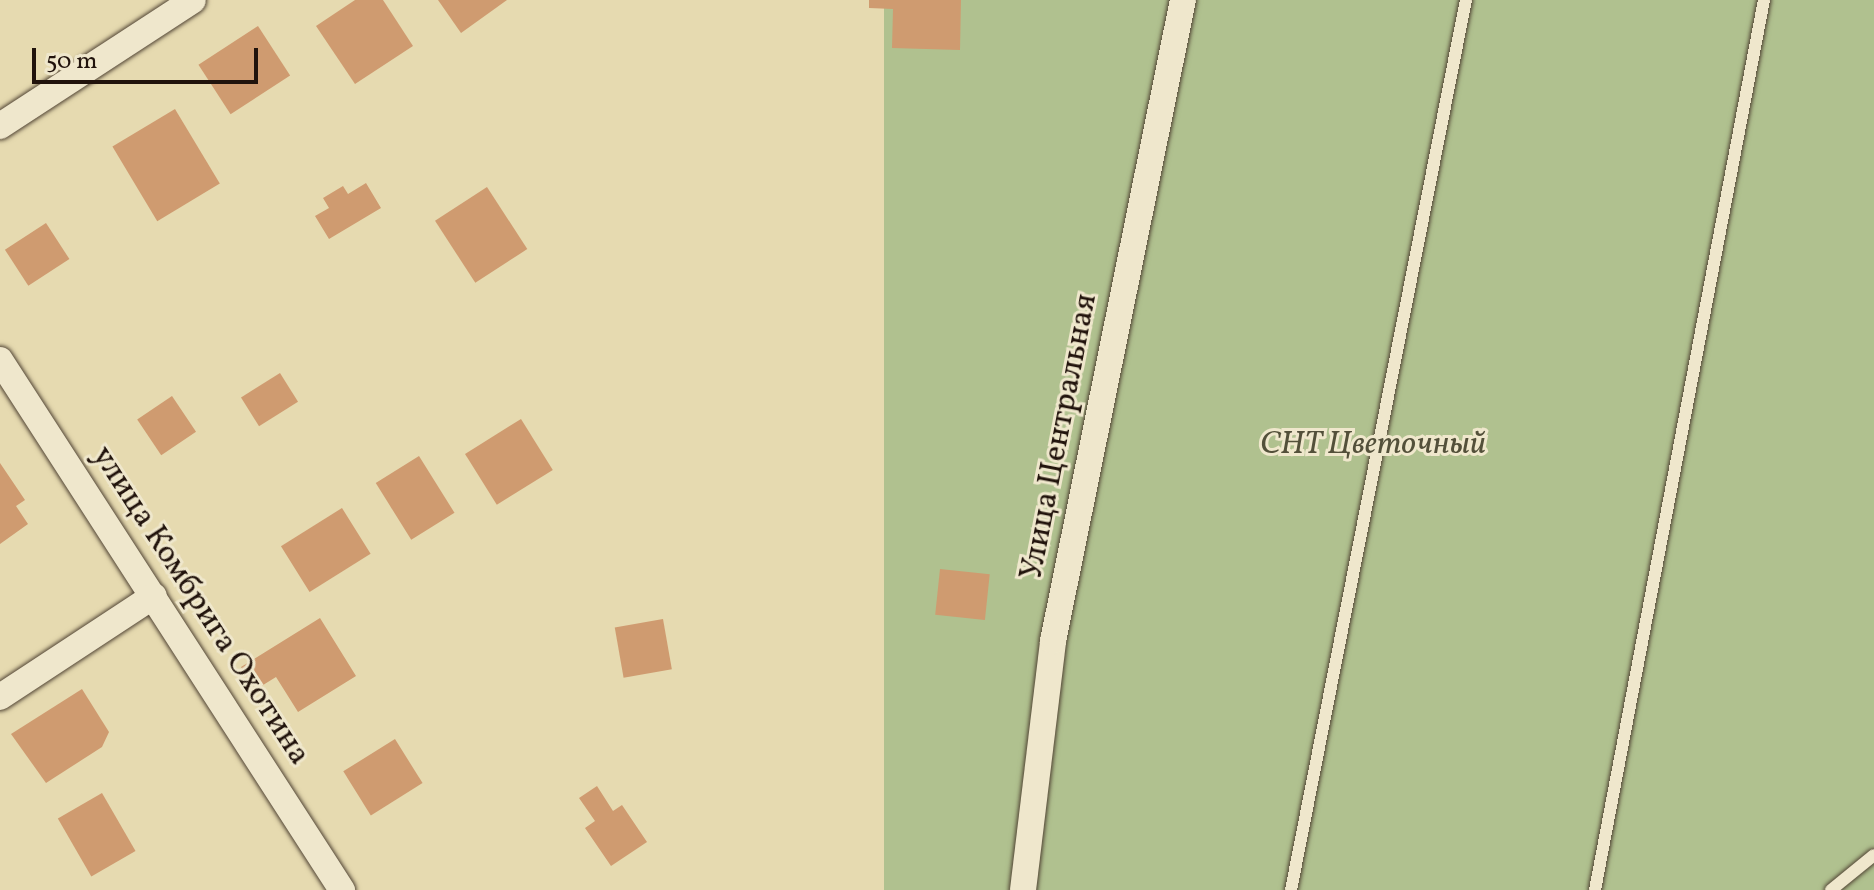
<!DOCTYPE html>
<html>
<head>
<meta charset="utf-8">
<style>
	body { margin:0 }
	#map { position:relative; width:1874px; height:890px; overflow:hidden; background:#e6dab0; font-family:Vollkorn,serif }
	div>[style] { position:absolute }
	.green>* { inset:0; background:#b0c18f; transform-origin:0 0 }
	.building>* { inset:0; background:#cf9b70; transform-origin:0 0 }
	.roads { filter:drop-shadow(0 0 2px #524535) drop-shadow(0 0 2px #524535) }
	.service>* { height:12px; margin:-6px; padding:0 6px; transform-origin:6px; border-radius:6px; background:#efe7cc }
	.minor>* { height:26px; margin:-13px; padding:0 13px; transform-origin:13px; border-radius:13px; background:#efe7cc }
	span { translate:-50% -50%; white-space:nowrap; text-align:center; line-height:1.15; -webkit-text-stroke:6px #efe7cc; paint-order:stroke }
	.street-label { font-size:32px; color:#21130c }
	.park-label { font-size:32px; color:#53503a; font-style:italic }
	.scale { position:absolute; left:32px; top:48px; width:226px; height:36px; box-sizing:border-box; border:4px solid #21130c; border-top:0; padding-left:10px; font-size:24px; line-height:28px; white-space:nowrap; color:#21130c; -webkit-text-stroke:6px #efe7cc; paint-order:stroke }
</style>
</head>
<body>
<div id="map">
	<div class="green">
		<i style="left:884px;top:0;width:990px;height:890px"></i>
	</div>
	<div class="building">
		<i style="clip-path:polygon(355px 0,383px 0,413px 46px,355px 84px,316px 26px)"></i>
		<i style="clip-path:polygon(438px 0,507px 0,461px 33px)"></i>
		<i style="clip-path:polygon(869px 0,961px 0,960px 50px,892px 48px,893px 9px,869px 8px)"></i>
		<i style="left:258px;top:26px;width:59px;height:71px;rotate:57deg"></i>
		<i style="left:175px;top:109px;width:87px;height:73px;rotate:59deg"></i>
		<i style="clip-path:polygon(366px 183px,381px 208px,329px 239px,315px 216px,329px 208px,323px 198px,343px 186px,348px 194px)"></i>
		<i style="left:487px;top:187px;width:74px;height:62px;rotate:57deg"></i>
		<i style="left:46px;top:223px;width:43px;height:49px;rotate:57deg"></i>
		<i style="left:280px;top:373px;width:34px;height:46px;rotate:58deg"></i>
		<i style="left:172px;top:396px;width:43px;height:42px;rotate:56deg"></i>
		<i style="left:521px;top:419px;width:60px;height:66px;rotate:58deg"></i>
		<i style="left:419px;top:456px;width:67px;height:51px;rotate:58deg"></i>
		<i style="clip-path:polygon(0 463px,25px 500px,16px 506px,28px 524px,0 544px)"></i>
		<i style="left:342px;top:508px;width:54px;height:72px;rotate:58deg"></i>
		<i style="left:940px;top:569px;width:50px;height:46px;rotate:6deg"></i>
		<i style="clip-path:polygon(320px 618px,356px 676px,298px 712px,276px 677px,255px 690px,241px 667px)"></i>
		<i style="left:663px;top:619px;width:51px;height:49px;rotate:80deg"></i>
		<i style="clip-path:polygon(82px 689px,109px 732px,102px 747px,46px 783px,11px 734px)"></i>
		<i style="left:395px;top:739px;width:52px;height:61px;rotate:58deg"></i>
		<i style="clip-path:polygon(597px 786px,613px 811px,622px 805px,647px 842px,611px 866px,585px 828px,595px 821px,579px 798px)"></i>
		<i style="left:102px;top:793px;width:67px;height:51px;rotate:60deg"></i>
	</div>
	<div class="roads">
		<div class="service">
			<i style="left:1291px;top:890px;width:907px;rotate:-78.88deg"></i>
			<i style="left:1595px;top:890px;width:906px;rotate:-79.25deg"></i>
			<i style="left:1831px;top:890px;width:55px;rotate:-39.1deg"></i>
		</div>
		<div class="minor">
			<i style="left:0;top:126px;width:230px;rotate:-33.1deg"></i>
			<i style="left:0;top:360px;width:631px;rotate:57.17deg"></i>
			<i style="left:0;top:697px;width:184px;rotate:-33.3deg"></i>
			<i style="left:1023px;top:890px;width:251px;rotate:-83.1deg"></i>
			<i style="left:1053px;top:641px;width:654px;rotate:-78.54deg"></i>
		</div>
	</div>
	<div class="street-label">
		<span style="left:1060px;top:437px;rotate:-79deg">Улица Центральная</span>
		<span style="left:200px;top:606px;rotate:57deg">улица Комбрига Охотина</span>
	</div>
	<div class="park-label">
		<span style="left:1373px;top:445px">СНТ Цветочный</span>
	</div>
	<div class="scale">50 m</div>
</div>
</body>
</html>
